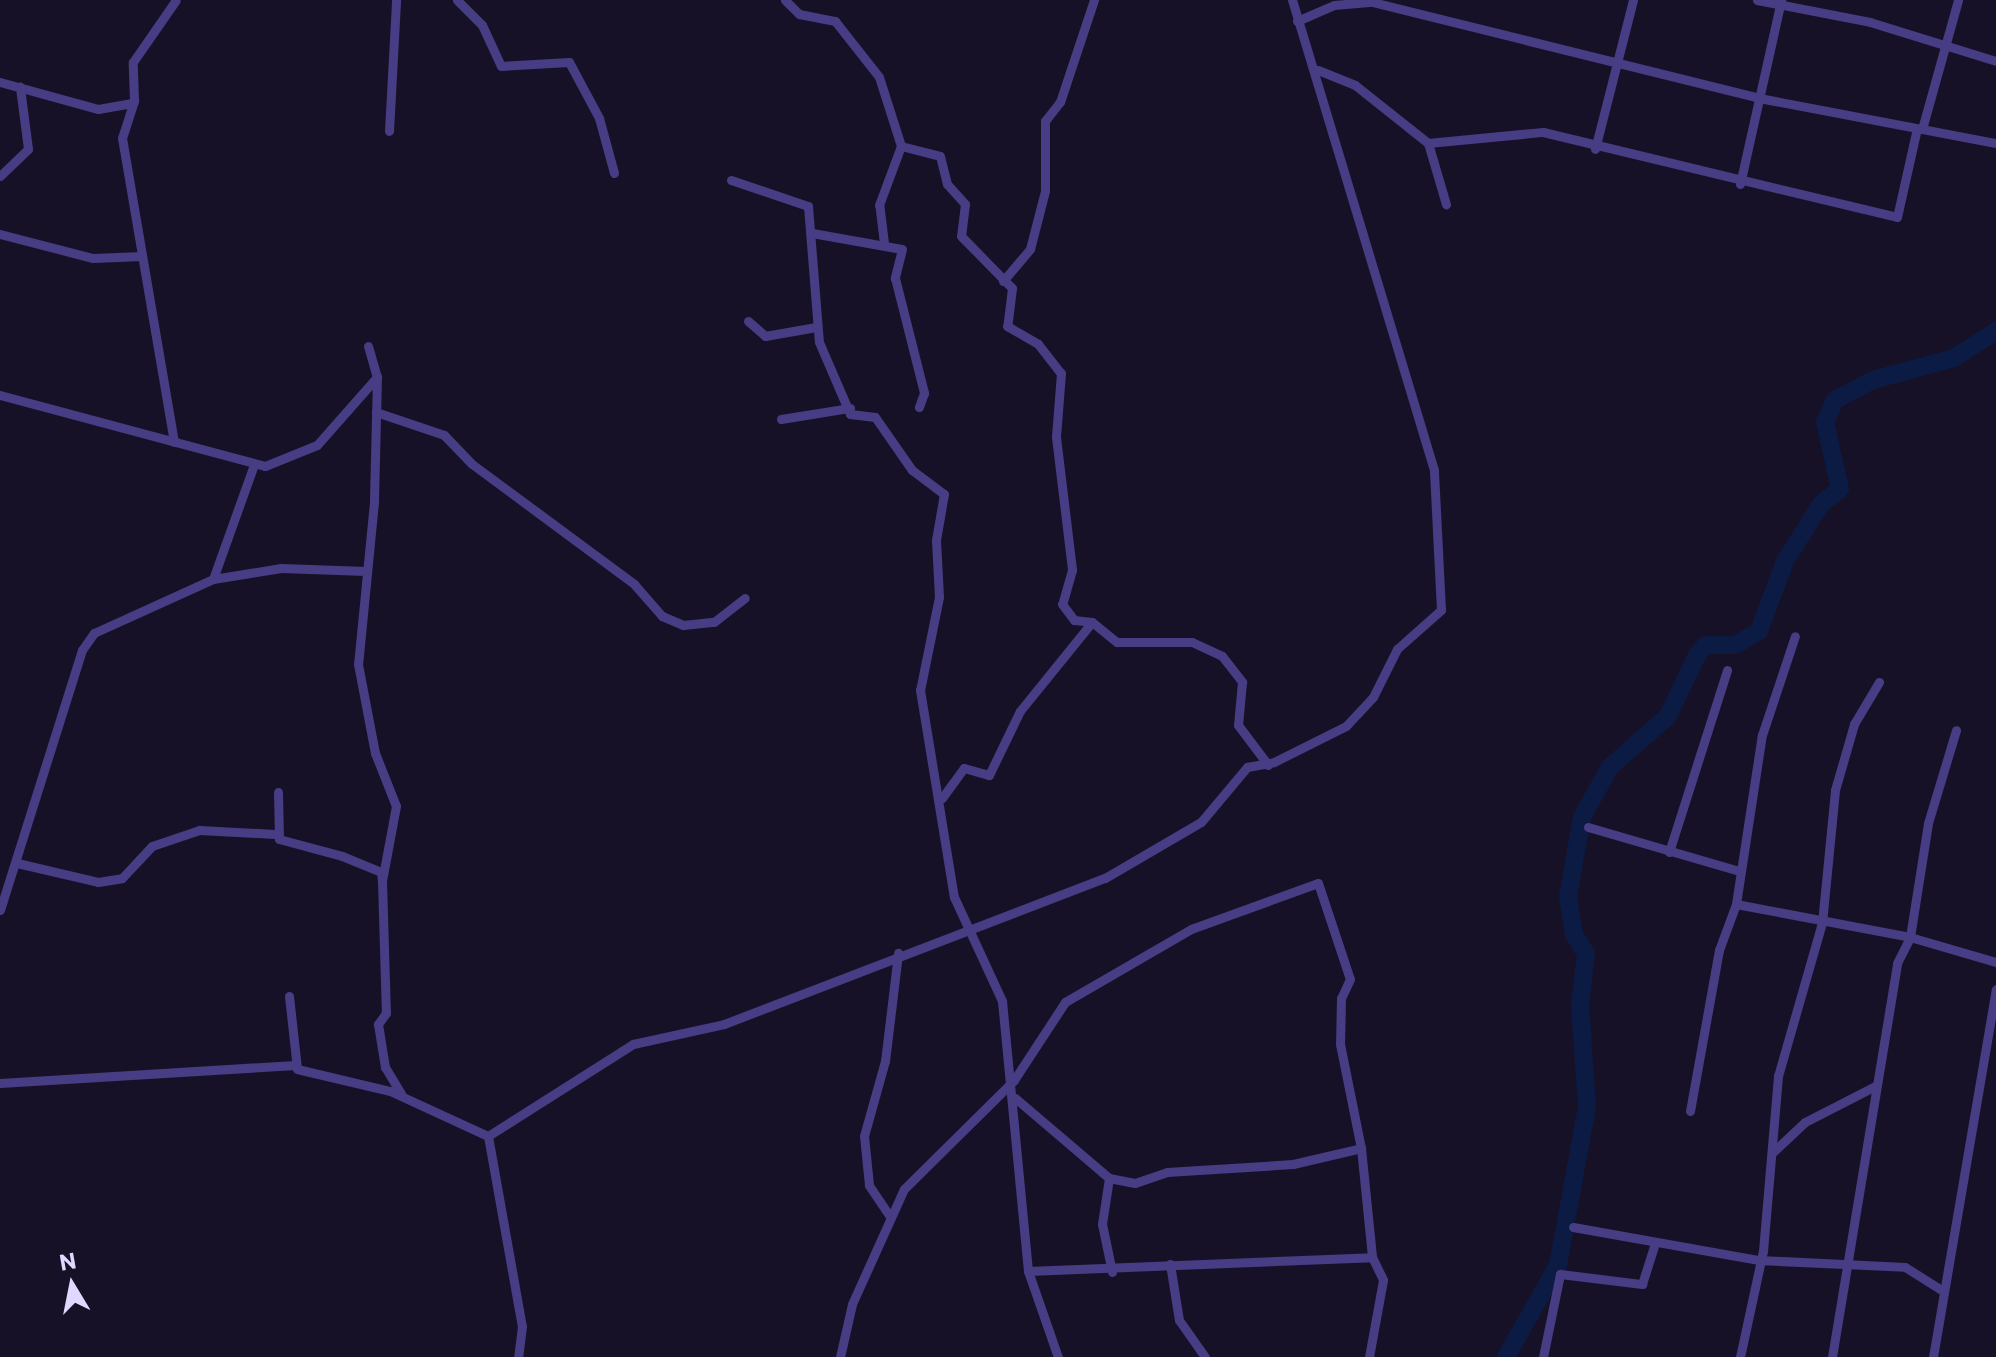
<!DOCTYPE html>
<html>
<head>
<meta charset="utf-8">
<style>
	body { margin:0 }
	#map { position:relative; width:1996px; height:1357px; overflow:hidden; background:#171127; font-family:Commissioner,sans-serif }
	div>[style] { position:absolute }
	.river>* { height:18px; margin:-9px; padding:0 9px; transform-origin:9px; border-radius:9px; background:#0c1b44 }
	.street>* { height:9px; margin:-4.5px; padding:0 4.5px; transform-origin:4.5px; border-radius:4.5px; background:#473d84 }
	span { translate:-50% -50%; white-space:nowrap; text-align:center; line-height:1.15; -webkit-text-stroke:8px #171127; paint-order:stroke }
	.north { position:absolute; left:32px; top:1245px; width:80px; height:80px; -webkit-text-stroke:6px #171127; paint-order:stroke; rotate:350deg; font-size:22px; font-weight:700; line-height:32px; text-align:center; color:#e0d8fe }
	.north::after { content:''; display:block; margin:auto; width:28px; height:36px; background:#e0d8fe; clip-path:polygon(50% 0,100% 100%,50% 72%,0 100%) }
</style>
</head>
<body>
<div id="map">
	<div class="river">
		<i style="left:1506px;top:1357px;width:106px;rotate:-60.5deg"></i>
		<i style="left:1558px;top:1265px;width:161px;rotate:-79.6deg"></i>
		<i style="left:1587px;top:1107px;width:102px;rotate:-93.9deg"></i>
		<i style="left:1580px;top:1005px;width:51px;rotate:-83.3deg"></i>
		<i style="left:1586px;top:954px;width:23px;rotate:-121deg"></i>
		<i style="left:1574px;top:934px;width:37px;rotate:-99deg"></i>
		<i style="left:1568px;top:897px;width:81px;rotate:-80.1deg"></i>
		<i style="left:1582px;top:817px;width:57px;rotate:-60.8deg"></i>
		<i style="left:1610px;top:767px;width:77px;rotate:-41.3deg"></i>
		<i style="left:1668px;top:716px;width:68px;rotate:-64.6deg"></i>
		<i style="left:1697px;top:655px;width:13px;rotate:-48deg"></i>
		<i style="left:1706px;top:645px;width:29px"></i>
		<i style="left:1735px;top:645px;width:28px;rotate:-30deg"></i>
		<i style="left:1759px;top:631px;width:75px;rotate:-69.6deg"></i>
		<i style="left:1785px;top:561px;width:69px;rotate:-57.5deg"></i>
		<i style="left:1822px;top:503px;width:23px;rotate:-38deg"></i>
		<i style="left:1840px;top:489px;width:69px;rotate:-102.6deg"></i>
		<i style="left:1825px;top:422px;width:24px;rotate:-66deg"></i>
		<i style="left:1835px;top:400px;width:43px;rotate:-27.8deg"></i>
		<i style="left:1873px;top:380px;width:84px;rotate:-15.2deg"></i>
		<i style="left:1954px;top:358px;width:50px;rotate:-32.7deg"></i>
	</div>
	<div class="street">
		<i style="left:457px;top:0;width:35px;rotate:45deg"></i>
		<i style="left:482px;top:25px;width:45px;rotate:65.1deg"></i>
		<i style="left:501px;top:66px;width:68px;rotate:-3.4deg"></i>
		<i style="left:569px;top:62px;width:64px;rotate:61.8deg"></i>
		<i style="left:599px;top:118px;width:57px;rotate:74.7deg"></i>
		<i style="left:785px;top:0;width:20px;rotate:45deg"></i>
		<i style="left:799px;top:14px;width:37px;rotate:11deg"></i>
		<i style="left:835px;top:21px;width:71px;rotate:51.8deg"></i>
		<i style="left:879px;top:77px;width:72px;rotate:72.3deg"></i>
		<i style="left:901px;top:146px;width:40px;rotate:14.4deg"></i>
		<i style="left:940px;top:156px;width:29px;rotate:76deg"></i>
		<i style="left:947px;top:184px;width:27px;rotate:48deg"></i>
		<i style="left:965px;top:204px;width:32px;rotate:97deg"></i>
		<i style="left:961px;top:236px;width:73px;rotate:45.6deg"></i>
		<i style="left:1012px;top:288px;width:38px;rotate:97deg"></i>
		<i style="left:1007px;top:326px;width:36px;rotate:30deg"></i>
		<i style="left:1038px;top:344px;width:37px;rotate:52deg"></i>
		<i style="left:1061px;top:373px;width:64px;rotate:94.5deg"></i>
		<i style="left:1056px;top:437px;width:134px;rotate:83.1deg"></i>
		<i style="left:1072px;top:570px;width:35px;rotate:106deg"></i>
		<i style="left:1062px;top:604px;width:20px;rotate:53deg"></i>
		<i style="left:1074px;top:620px;width:18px;rotate:6deg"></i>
		<i style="left:1092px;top:622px;width:32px;rotate:39deg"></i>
		<i style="left:1117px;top:642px;width:75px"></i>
		<i style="left:1192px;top:642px;width:33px;rotate:25deg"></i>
		<i style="left:1222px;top:656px;width:33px;rotate:52deg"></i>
		<i style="left:1242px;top:682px;width:43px;rotate:95.3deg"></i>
		<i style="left:1238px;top:725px;width:50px;rotate:53.1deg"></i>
		<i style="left:1757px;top:0;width:115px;rotate:11deg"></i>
		<i style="left:1870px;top:22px;width:132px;rotate:17.2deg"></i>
		<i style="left:1297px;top:21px;width:40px;rotate:-23.4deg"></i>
		<i style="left:1334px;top:5px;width:38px;rotate:-5deg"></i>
		<i style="left:1372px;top:2px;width:399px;rotate:13.9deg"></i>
		<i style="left:1759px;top:98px;width:241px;rotate:10.8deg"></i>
		<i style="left:1318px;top:70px;width:40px;rotate:22deg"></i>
		<i style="left:1355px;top:85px;width:93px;rotate:38.5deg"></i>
		<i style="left:1428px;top:143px;width:64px;rotate:73.6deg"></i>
		<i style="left:0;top:82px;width:102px;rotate:15.4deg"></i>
		<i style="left:98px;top:109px;width:36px;rotate:-10deg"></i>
		<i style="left:1922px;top:129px;width:134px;rotate:-74.4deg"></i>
		<i style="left:389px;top:131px;width:131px;rotate:-86.9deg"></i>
		<i style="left:1428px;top:143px;width:116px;rotate:-5.5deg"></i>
		<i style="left:1543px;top:132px;width:364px;rotate:13.5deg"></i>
		<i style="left:1897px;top:217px;width:86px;rotate:-77.3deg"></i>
		<i style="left:1595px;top:149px;width:154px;rotate:-75.7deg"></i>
		<i style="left:0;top:176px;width:39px;rotate:-44deg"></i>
		<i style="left:28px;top:149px;width:63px;rotate:-97.4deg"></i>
		<i style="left:731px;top:180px;width:81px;rotate:18.7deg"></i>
		<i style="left:808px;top:206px;width:136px;rotate:85.4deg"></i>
		<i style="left:819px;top:342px;width:78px;rotate:66.7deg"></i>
		<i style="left:850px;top:414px;width:25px;rotate:7deg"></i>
		<i style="left:875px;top:417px;width:65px;rotate:55.1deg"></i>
		<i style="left:912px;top:470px;width:40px;rotate:37deg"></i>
		<i style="left:944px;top:494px;width:47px;rotate:99.9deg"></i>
		<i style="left:936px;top:540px;width:57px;rotate:87deg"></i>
		<i style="left:939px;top:597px;width:95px;rotate:101.5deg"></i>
		<i style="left:920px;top:690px;width:210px;rotate:80.7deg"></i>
		<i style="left:954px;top:897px;width:115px;rotate:65.2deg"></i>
		<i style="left:1002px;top:1001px;width:271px;rotate:84.5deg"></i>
		<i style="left:1028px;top:1271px;width:91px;rotate:70.8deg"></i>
		<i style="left:1740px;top:184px;width:189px;rotate:-77.4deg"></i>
		<i style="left:812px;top:233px;width:91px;rotate:10.1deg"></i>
		<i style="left:902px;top:249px;width:30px;rotate:104deg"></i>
		<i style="left:895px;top:278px;width:119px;rotate:75.8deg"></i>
		<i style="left:924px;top:393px;width:15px;rotate:110deg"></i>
		<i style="left:0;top:234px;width:96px;rotate:14.5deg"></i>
		<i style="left:93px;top:258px;width:49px;rotate:-2.3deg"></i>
		<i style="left:884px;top:243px;width:38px;rotate:-97deg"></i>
		<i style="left:879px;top:205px;width:63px;rotate:-69.6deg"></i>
		<i style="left:1003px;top:281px;width:42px;rotate:-49.8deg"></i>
		<i style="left:1030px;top:249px;width:60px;rotate:-75.5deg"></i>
		<i style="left:1045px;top:191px;width:70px;rotate:-90deg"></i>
		<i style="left:1045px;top:121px;width:24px;rotate:-52deg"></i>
		<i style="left:1060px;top:102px;width:108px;rotate:-71.6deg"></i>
		<i style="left:748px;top:321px;width:23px;rotate:41deg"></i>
		<i style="left:765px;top:336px;width:52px;rotate:-10deg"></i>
		<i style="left:368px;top:346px;width:32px;rotate:74deg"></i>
		<i style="left:377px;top:377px;width:125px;rotate:91.4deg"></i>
		<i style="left:374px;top:502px;width:163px;rotate:95.6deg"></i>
		<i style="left:358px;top:664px;width:91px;rotate:79.2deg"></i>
		<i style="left:375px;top:753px;width:57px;rotate:68.4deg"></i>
		<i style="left:396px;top:806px;width:76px;rotate:100.6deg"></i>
		<i style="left:382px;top:881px;width:132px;rotate:88.3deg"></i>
		<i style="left:386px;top:1013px;width:14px;rotate:126deg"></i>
		<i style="left:378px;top:1024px;width:44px;rotate:80.8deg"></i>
		<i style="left:385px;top:1067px;width:31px;rotate:59deg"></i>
		<i style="left:0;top:395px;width:274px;rotate:15deg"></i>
		<i style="left:265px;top:466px;width:56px;rotate:-22deg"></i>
		<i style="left:317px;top:445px;width:91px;rotate:-48.6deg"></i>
		<i style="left:376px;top:412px;width:72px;rotate:18.7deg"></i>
		<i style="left:444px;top:435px;width:40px;rotate:46deg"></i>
		<i style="left:472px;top:464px;width:202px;rotate:36.5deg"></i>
		<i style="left:634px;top:584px;width:43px;rotate:48.8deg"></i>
		<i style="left:662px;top:616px;width:23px;rotate:23deg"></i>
		<i style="left:683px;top:625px;width:31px;rotate:-6deg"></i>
		<i style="left:714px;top:622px;width:39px;rotate:-38deg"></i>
		<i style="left:781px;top:419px;width:70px;rotate:-9.1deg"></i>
		<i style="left:174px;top:442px;width:308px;rotate:-99.7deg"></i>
		<i style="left:122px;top:138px;width:40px;rotate:-72deg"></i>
		<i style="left:134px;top:100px;width:38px;rotate:-92deg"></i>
		<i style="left:133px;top:62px;width:75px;rotate:-55.3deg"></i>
		<i style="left:213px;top:579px;width:119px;rotate:-70.3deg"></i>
		<i style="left:278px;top:792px;width:47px;rotate:88.8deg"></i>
		<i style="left:279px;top:839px;width:65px;rotate:15.1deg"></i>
		<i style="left:342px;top:856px;width:42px;rotate:22.3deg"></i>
		<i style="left:381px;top:872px;width:9px;rotate:84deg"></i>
		<i style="left:942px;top:798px;width:37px;rotate:-54deg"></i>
		<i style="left:964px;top:768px;width:26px;rotate:16deg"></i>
		<i style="left:989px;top:775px;width:71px;rotate:-64.2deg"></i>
		<i style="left:1020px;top:711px;width:114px;rotate:-51deg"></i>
		<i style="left:1588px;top:827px;width:154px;rotate:16.2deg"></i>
		<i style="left:1669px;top:852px;width:191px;rotate:-72.3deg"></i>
		<i style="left:17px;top:863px;width:83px;rotate:13.2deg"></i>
		<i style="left:98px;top:882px;width:24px;rotate:-9deg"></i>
		<i style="left:122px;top:878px;width:44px;rotate:-46.8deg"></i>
		<i style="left:152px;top:846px;width:50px;rotate:-18.8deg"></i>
		<i style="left:199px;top:830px;width:76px;rotate:3deg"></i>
		<i style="left:1736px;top:904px;width:177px;rotate:10.7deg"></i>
		<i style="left:1910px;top:937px;width:90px;rotate:16.2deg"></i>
		<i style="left:0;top:910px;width:273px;rotate:-72.5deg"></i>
		<i style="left:82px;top:650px;width:21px;rotate:-55deg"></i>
		<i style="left:94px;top:633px;width:131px;rotate:-24.4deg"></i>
		<i style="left:213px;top:579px;width:69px;rotate:-9.2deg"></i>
		<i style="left:281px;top:568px;width:85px;rotate:2deg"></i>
		<i style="left:289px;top:996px;width:73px;rotate:83.7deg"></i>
		<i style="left:297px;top:1069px;width:96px;rotate:13.3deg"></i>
		<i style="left:390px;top:1091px;width:108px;rotate:24.7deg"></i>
		<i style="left:488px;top:1136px;width:172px;rotate:-32.4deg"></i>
		<i style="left:633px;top:1044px;width:93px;rotate:-12.4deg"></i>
		<i style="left:724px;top:1024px;width:408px;rotate:-21deg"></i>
		<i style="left:1105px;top:878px;width:111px;rotate:-30.3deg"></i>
		<i style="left:1201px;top:822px;width:72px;rotate:-50.1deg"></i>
		<i style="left:1247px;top:767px;width:27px;rotate:-10deg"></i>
		<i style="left:1274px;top:762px;width:80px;rotate:-26.6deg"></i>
		<i style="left:1346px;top:726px;width:40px;rotate:-47deg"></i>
		<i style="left:1373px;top:697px;width:54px;rotate:-63.4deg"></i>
		<i style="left:1397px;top:649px;width:59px;rotate:-41.6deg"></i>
		<i style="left:1441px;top:610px;width:140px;rotate:-92.9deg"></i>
		<i style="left:1434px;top:470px;width:491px;rotate:-106.8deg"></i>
		<i style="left:0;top:1083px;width:296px;rotate:-3.5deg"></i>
		<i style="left:1015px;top:1098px;width:123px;rotate:40.4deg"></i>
		<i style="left:1109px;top:1178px;width:26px;rotate:11deg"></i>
		<i style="left:1135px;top:1183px;width:34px;rotate:-19deg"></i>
		<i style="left:1167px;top:1172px;width:126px;rotate:-3.6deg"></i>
		<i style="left:1293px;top:1164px;width:70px;rotate:-13.2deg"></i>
		<i style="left:1690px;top:1111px;width:164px;rotate:-79.8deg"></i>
		<i style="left:1719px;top:950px;width:49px;rotate:-69.7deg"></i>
		<i style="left:1736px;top:904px;width:171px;rotate:-81.3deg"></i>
		<i style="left:1762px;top:735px;width:104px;rotate:-71.6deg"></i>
		<i style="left:488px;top:1136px;width:193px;rotate:79.9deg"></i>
		<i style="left:522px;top:1326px;width:31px;rotate:97deg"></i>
		<i style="left:1773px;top:1152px;width:44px;rotate:-43.2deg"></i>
		<i style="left:1805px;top:1122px;width:79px;rotate:-27.2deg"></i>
		<i style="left:1109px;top:1178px;width:47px;rotate:98.7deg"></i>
		<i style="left:1102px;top:1224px;width:49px;rotate:78.2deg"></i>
		<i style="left:889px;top:1215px;width:36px;rotate:-124deg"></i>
		<i style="left:869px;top:1185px;width:49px;rotate:-95.8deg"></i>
		<i style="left:864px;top:1136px;width:78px;rotate:-74.4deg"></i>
		<i style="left:885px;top:1061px;width:109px;rotate:-83.1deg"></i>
		<i style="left:1573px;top:1227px;width:189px;rotate:10.1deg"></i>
		<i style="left:1759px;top:1260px;width:146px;rotate:2.7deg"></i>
		<i style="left:1905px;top:1267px;width:45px;rotate:32.3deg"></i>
		<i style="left:1170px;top:1264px;width:57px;rotate:80.9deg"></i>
		<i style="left:1179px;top:1320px;width:45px;rotate:54.9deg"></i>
		<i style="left:1028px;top:1271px;width:344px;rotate:-2.3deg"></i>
		<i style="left:840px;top:1357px;width:54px;rotate:-77.2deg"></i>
		<i style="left:852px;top:1304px;width:126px;rotate:-65.7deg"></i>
		<i style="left:904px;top:1189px;width:155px;rotate:-44.7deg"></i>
		<i style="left:1014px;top:1080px;width:93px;rotate:-56.8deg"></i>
		<i style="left:1065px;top:1002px;width:146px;rotate:-30.1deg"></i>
		<i style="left:1191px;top:929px;width:135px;rotate:-19.9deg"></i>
		<i style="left:1318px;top:883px;width:101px;rotate:71.6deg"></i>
		<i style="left:1350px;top:979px;width:21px;rotate:115deg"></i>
		<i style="left:1341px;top:998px;width:46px;rotate:91.2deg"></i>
		<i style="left:1340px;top:1044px;width:106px;rotate:78.6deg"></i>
		<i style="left:1361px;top:1148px;width:110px;rotate:84.2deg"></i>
		<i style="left:1372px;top:1257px;width:25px;rotate:64deg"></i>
		<i style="left:1383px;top:1280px;width:78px;rotate:100.3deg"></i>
		<i style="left:1543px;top:1357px;width:85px;rotate:-78.4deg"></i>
		<i style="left:1560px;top:1274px;width:83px;rotate:7deg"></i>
		<i style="left:1642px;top:1284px;width:43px;rotate:-72.4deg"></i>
		<i style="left:1740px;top:1357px;width:108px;rotate:-77.8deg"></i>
		<i style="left:1763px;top:1251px;width:176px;rotate:-85.1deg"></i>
		<i style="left:1778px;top:1076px;width:159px;rotate:-74deg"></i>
		<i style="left:1822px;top:923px;width:134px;rotate:-84.4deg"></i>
		<i style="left:1835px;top:790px;width:69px;rotate:-73.9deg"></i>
		<i style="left:1854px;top:724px;width:49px;rotate:-59.2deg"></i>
		<i style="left:1832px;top:1357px;width:399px;rotate:-80.6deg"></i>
		<i style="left:1897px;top:963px;width:29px;rotate:-63deg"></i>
		<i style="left:1910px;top:937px;width:115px;rotate:-81deg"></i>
		<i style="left:1928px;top:823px;width:97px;rotate:-73.2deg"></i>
		<i style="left:1933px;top:1357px;width:373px;rotate:-80.3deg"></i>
	</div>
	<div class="north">N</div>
</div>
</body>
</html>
